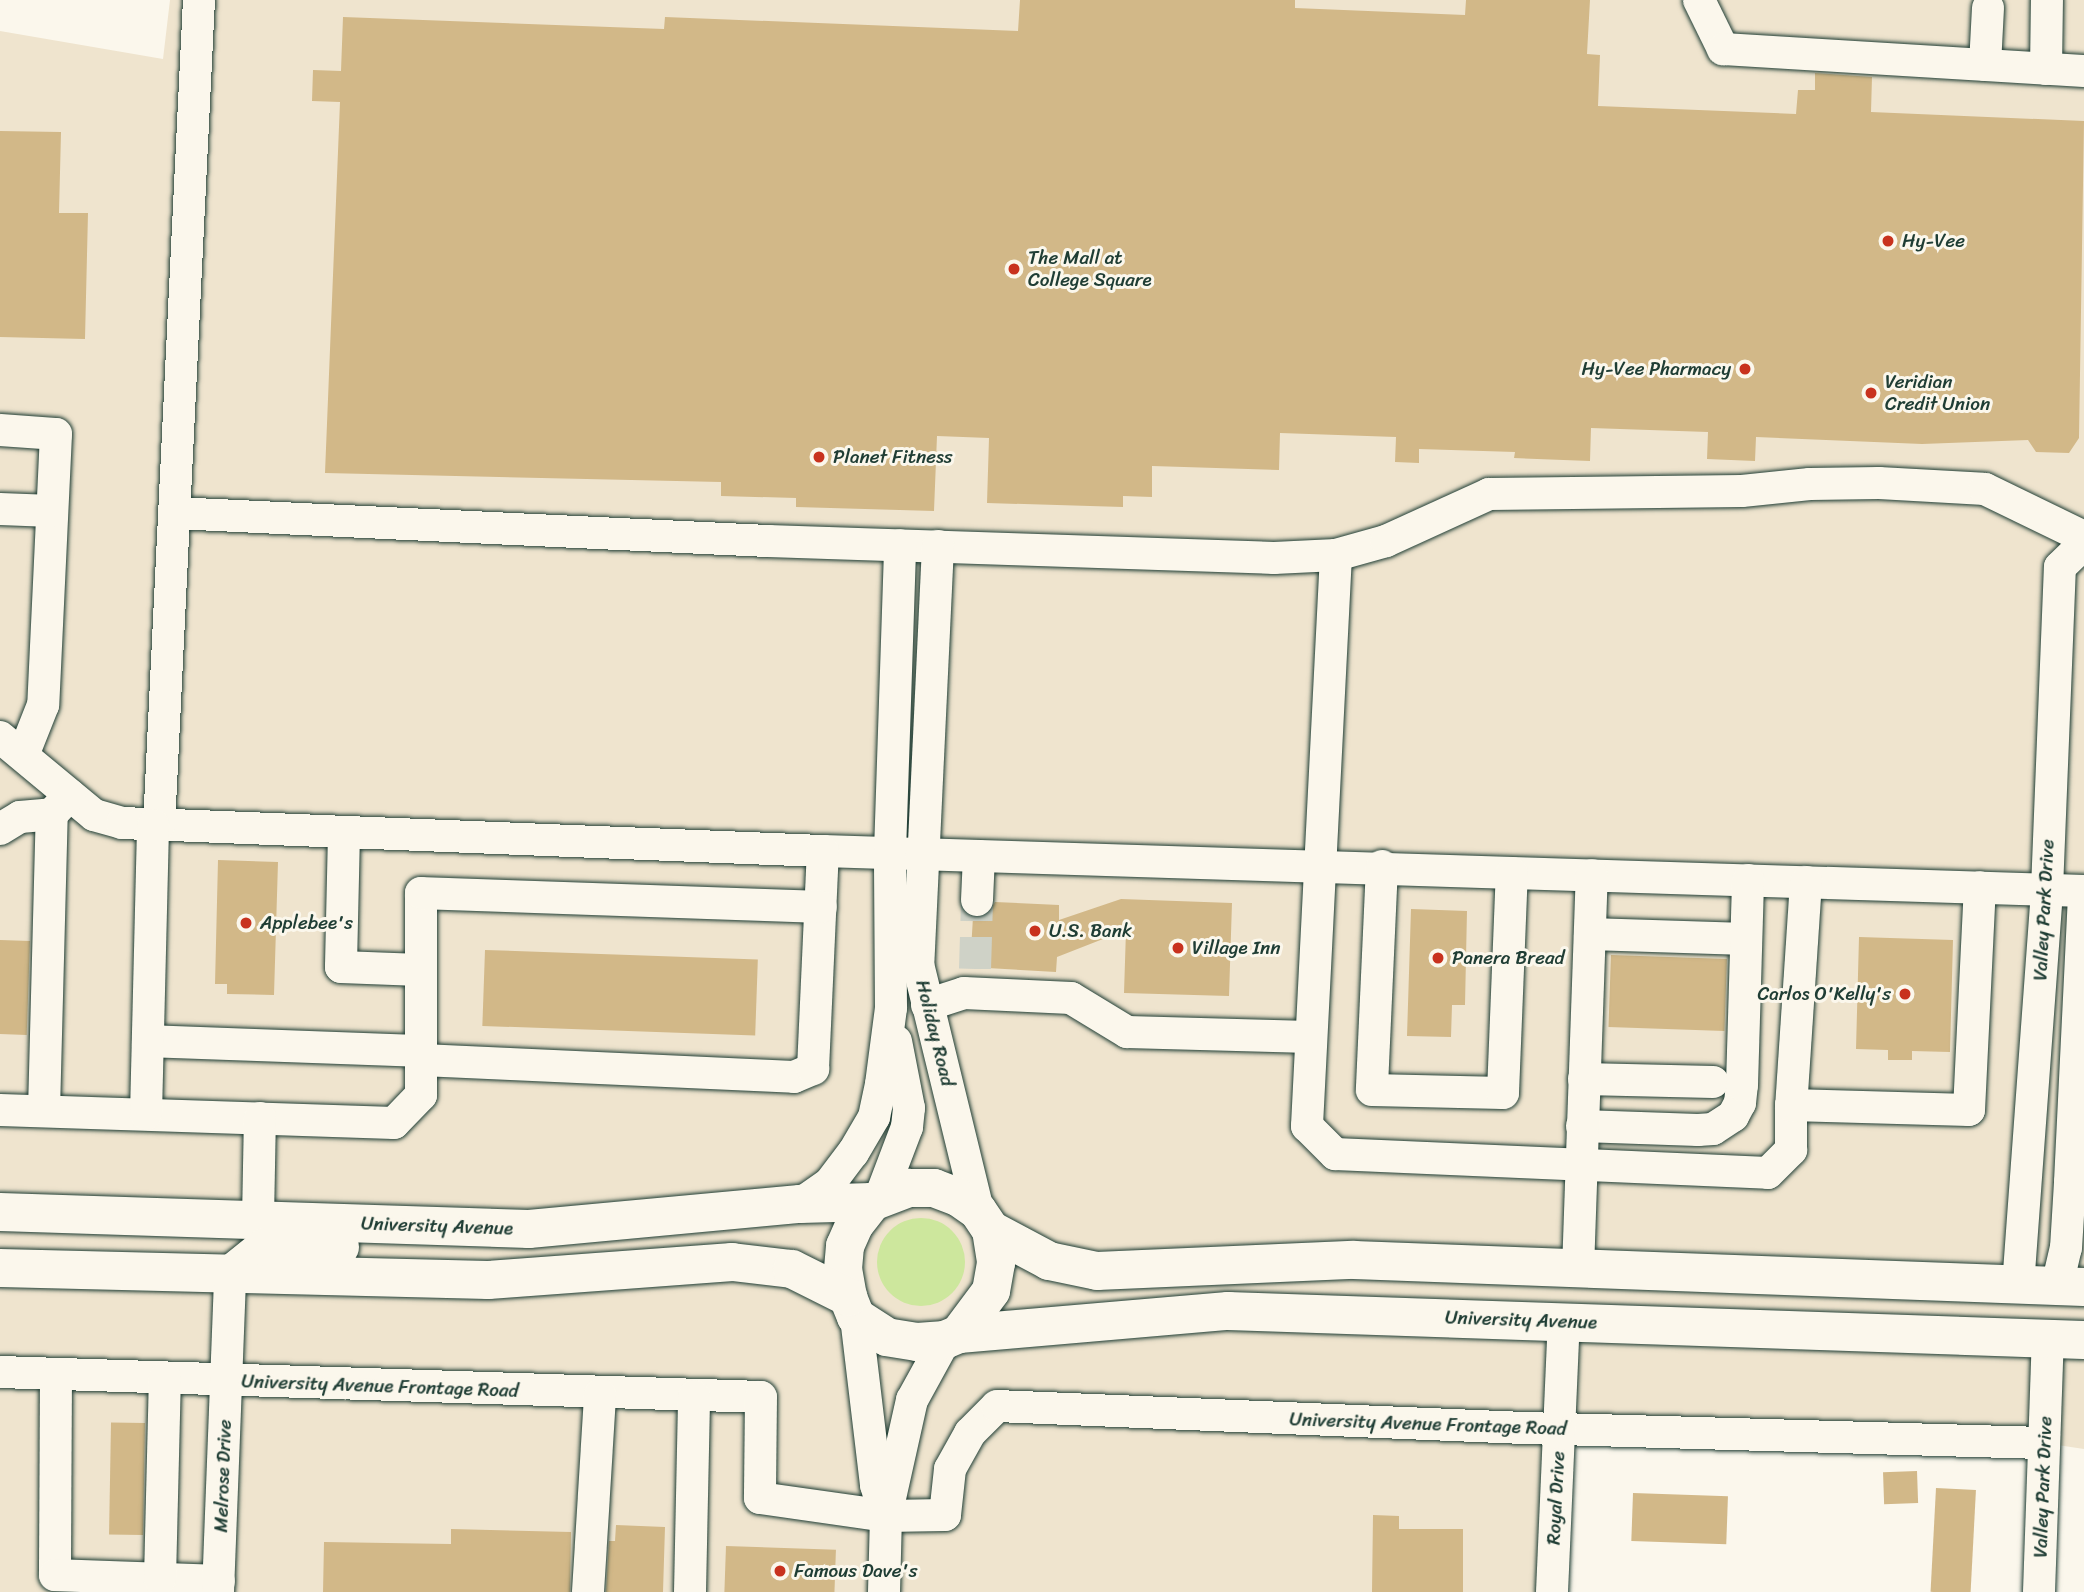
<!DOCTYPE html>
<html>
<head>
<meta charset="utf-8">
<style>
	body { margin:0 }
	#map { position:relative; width:2084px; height:1592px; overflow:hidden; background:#fbf7ec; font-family:Sriracha,sans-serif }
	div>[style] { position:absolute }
	.built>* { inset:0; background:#efe4ce }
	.green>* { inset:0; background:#cde79d }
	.round { border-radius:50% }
	.building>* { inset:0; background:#d2b888; transform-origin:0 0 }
	.minor-tunnel>* { height:32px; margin-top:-16px; transform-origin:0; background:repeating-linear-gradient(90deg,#cfd2c7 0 32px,transparent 0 48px) }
	.roads { filter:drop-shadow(0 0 2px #1f3d34) drop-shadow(0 0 2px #1f3d34) }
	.minor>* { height:32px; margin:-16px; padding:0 16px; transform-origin:16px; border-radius:16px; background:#fbf7ec }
	.major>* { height:38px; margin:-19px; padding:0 19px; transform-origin:19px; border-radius:19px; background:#fbf7ec }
	.dots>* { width:19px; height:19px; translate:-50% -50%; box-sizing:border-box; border:4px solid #fbf7ec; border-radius:50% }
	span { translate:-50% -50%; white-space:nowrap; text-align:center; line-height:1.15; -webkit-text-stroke:6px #fbf7ec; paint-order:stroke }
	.poi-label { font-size:19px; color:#1f3d34 }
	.left { translate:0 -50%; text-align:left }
	.right { translate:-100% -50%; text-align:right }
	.street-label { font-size:19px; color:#1f3d34 }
</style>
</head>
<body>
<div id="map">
	<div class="built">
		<i style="clip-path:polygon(170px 0,2084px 0,2084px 1449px,2044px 1443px,1560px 1429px,1552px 1592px,0 1592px,0 31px,163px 59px)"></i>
	</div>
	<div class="green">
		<i class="round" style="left:877px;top:1218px;width:88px;height:88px"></i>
	</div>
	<div class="building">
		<i style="clip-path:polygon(1020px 0,1295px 0,1295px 8px,1465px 15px,1466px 0,1590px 0,1587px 54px,1600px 55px,1598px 106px,1796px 114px,1798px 90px,1815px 90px,1815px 73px,1872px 77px,1871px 112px,2084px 121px,2079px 438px,2069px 453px,2036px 452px,2028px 440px,1922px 444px,1756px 437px,1755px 461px,1707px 459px,1708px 432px,1591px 428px,1590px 461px,1514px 458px,1515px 452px,1419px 449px,1419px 463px,1395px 462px,1396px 437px,1280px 433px,1279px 470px,1152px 466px,1152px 497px,1123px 496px,1123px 507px,987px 503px,989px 438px,937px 436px,934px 511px,796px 507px,796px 498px,721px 496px,721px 482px,325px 473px,340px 102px,312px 101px,313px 70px,341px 71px,343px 17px,664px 29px,665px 17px,1018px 31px)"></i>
		<i style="clip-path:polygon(0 131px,61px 132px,59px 213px,88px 213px,85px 339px,0 337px)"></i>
		<i style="clip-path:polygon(218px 860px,278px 862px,274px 995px,227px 994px,227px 984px,215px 984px)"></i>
		<i style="clip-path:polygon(1121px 899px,1232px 903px,1229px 996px,1124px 993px,1126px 930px,1057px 957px,1056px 972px,970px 967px,973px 917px,986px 916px,995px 902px,1059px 905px,1059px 920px)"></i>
		<i style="clip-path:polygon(1411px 909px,1467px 911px,1465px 1005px,1452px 1005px,1451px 1037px,1407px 1036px)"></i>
		<i style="clip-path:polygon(1859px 937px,1953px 940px,1950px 1052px,1912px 1051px,1912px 1060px,1888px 1060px,1888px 1050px,1856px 1049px)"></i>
		<i style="left:0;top:940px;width:30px;height:94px;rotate:2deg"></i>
		<i style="left:485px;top:950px;width:273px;height:76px;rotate:2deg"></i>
		<i style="left:1611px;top:955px;width:116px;height:72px;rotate:2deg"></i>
		<i style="left:145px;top:1423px;width:112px;height:34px;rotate:91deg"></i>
		<i style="left:1917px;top:1471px;width:32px;height:34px;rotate:88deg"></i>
		<i style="left:1936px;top:1488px;width:40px;height:104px;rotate:3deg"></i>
		<i style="left:1633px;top:1493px;width:95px;height:48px;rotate:2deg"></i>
		<i style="clip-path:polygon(1373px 1515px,1399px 1516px,1399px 1529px,1463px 1529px,1463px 1592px,1372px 1592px)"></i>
		<i style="clip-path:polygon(616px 1525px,665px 1527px,663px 1592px,606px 1592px,609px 1541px,615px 1541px)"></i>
		<i style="clip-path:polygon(451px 1529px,571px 1532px,570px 1592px,323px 1592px,324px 1542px,451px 1544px)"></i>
		<i style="left:726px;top:1546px;width:110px;height:46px;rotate:2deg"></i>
	</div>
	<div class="minor-tunnel">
		<i style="left:975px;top:969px;width:69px;rotate:-88.3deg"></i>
	</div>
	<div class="roads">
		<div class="minor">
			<i style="left:1699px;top:0;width:55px;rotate:63.9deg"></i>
			<i style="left:1723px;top:49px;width:362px;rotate:3.5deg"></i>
			<i style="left:1985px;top:65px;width:57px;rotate:-87deg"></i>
			<i style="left:2046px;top:69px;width:69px;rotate:-89.2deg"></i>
			<i style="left:0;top:430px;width:56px;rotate:4.1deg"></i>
			<i style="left:56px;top:434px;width:271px;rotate:92.7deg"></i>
			<i style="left:43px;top:705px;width:52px;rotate:111.6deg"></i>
			<i style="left:0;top:509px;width:52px;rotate:2.2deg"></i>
			<i style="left:174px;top:513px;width:595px;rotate:2.7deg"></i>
			<i style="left:768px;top:541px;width:506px;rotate:1.92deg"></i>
			<i style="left:1274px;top:558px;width:62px;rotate:-2.8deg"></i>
			<i style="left:1336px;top:555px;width:52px;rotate:-15.6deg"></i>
			<i style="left:1386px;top:541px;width:113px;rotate:-24.5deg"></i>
			<i style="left:1489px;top:494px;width:253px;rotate:-0.7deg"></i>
			<i style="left:1742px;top:491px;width:68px;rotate:-5.9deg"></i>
			<i style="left:1810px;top:484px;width:69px;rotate:-0.8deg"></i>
			<i style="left:1879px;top:483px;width:106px;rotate:3.2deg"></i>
			<i style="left:1985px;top:489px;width:110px;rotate:25.9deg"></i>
			<i style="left:938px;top:546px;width:418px;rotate:92.7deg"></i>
			<i style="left:918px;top:964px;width:254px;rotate:76.3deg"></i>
			<i style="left:1336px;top:555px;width:572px;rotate:92.91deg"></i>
			<i style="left:1307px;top:1126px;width:40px;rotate:45deg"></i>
			<i style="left:1335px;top:1154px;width:433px;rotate:2.5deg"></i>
			<i style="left:1768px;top:1173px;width:33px;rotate:-45deg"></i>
			<i style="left:1791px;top:1150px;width:45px;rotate:-90deg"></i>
			<i style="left:0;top:737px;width:122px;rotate:39.7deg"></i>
			<i style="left:94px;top:815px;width:29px;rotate:16deg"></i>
			<i style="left:122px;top:823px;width:702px;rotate:2.29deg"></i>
			<i style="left:823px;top:851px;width:1262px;rotate:1.82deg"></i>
			<i style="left:159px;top:826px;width:827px;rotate:-87.23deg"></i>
			<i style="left:0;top:829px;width:23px;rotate:-31deg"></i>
			<i style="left:20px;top:817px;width:32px;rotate:-5deg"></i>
			<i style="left:344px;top:833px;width:134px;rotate:91.3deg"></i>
			<i style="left:341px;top:967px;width:79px;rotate:2.2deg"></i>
			<i style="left:1382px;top:866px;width:224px;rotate:92.6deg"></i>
			<i style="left:1372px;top:1090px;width:131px;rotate:1.3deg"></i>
			<i style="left:1503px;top:1093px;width:220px;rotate:-87.7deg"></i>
			<i style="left:1806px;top:882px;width:224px;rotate:93.8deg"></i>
			<i style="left:1791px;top:1105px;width:178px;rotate:1.6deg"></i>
			<i style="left:1969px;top:1110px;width:223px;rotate:-87.2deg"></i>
			<i style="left:977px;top:900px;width:44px;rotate:-87.4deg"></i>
			<i style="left:1590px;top:934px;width:156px;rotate:1.8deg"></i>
			<i style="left:927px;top:1005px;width:39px;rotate:-18deg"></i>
			<i style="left:964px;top:993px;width:107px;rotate:2.7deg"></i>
			<i style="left:1071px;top:998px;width:66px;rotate:31.3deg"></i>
			<i style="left:1127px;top:1032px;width:183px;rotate:1.6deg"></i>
			<i style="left:148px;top:1041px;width:274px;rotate:2.1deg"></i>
			<i style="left:422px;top:1060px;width:372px;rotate:2.6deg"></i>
			<i style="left:794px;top:1077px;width:21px;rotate:-23deg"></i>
			<i style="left:813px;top:1069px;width:218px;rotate:-87.4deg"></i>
			<i style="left:1584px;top:1079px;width:129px;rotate:1.3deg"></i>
			<i style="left:0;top:1110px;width:394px;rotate:1.9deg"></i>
			<i style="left:394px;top:1123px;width:39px;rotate:-46deg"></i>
			<i style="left:421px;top:1095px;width:202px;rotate:-90deg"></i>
			<i style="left:421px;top:893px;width:400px;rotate:2deg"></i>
			<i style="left:44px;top:1111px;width:297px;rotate:-88.5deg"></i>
			<i style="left:52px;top:814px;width:26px;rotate:-47deg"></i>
			<i style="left:146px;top:1114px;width:289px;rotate:-88.6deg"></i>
			<i style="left:1582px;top:1126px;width:116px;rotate:2deg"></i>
			<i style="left:1698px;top:1130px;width:15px;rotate:-4deg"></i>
			<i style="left:1713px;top:1129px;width:24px;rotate:-33deg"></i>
			<i style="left:1733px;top:1116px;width:15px;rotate:-62deg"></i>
			<i style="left:1740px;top:1103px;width:18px;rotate:-84deg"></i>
			<i style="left:1742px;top:1085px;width:205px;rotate:-88.3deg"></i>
			<i style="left:880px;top:1198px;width:76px;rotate:-69.2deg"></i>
			<i style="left:907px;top:1127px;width:19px;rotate:-84deg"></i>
			<i style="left:909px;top:1108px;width:68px;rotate:-101deg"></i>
			<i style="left:800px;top:1204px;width:37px;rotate:-35deg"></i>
			<i style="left:830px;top:1183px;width:38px;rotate:-53deg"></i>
			<i style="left:853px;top:1153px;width:42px;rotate:-59.7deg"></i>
			<i style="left:874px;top:1117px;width:34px;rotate:-78deg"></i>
			<i style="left:881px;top:1084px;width:77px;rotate:-82.5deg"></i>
			<i style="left:891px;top:1008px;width:156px;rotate:-90.4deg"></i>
			<i style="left:890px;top:852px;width:307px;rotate:-88.1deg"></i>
			<i style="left:258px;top:1219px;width:101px;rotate:-88.9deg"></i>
			<i style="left:1578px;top:1270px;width:395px;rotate:-88deg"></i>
			<i style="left:2018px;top:1286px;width:398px;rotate:-85.8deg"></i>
			<i style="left:2047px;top:889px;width:322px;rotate:-87.7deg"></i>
			<i style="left:2060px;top:567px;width:33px;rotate:-44deg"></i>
			<i style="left:2057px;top:1286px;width:39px;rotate:-77deg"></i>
			<i style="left:2066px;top:1248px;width:66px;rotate:-86.5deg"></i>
			<i style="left:2070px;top:1182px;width:290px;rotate:-87.2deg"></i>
			<i style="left:856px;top:1317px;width:169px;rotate:83.2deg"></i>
			<i style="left:876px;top:1485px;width:31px;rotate:73deg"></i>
			<i style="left:0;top:1372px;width:761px;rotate:1.88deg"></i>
			<i style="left:761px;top:1397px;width:101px;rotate:90.6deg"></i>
			<i style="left:760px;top:1498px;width:127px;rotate:8.1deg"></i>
			<i style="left:886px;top:1516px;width:59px;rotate:-1deg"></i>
			<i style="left:945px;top:1515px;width:46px;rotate:-83.8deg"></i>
			<i style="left:950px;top:1469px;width:41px;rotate:-60.9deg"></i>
			<i style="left:970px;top:1433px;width:38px;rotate:-45deg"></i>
			<i style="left:997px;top:1406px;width:528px;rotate:2.39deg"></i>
			<i style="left:1525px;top:1428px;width:519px;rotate:1.66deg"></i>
			<i style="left:56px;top:1374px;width:201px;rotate:90.3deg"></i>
			<i style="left:55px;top:1575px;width:164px;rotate:2.1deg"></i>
			<i style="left:160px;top:1579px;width:201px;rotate:-88.6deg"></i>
			<i style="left:218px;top:1592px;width:317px;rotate:-87.8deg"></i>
			<i style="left:588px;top:1592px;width:198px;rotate:-86.5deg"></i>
			<i style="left:690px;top:1592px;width:196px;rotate:-88.8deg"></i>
			<i style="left:884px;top:1592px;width:76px;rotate:-88.5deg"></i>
			<i style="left:886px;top:1516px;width:119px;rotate:-77.4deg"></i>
			<i style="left:912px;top:1400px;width:68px;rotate:-61.2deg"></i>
			<i style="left:1552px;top:1592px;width:271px;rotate:-87.5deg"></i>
			<i style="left:2039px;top:1592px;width:252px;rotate:-88deg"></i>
		</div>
		<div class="major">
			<i style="left:909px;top:1188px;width:25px"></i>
			<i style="left:934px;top:1188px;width:26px;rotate:21deg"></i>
			<i style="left:958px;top:1197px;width:24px;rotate:35deg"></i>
			<i style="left:978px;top:1211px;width:23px;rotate:56deg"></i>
			<i style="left:991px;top:1230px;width:33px;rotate:81deg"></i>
			<i style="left:996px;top:1263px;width:28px;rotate:100deg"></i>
			<i style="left:991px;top:1291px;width:54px;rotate:126.7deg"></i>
			<i style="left:959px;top:1334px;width:15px;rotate:157deg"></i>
			<i style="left:945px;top:1340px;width:28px;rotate:176deg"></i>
			<i style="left:917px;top:1342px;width:30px;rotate:-171deg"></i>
			<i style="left:887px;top:1337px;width:37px;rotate:-147deg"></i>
			<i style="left:856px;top:1317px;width:22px;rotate:-112deg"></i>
			<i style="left:848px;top:1297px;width:28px;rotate:-100deg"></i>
			<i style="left:843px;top:1269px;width:23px;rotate:-85deg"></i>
			<i style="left:845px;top:1246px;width:24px;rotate:-66deg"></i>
			<i style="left:855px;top:1224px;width:28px;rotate:-52deg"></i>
			<i style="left:872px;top:1202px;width:40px;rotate:-21deg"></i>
			<i style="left:0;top:1212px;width:529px;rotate:1.84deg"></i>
			<i style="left:529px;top:1229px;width:272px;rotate:-5.3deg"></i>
			<i style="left:800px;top:1204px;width:72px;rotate:-1.6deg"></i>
			<i style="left:991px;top:1230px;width:66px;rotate:28.1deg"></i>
			<i style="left:1049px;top:1261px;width:49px;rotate:11.8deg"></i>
			<i style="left:1097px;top:1271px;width:257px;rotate:-2.5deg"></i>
			<i style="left:1354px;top:1260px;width:730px;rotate:2.12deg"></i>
			<i style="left:0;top:1268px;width:488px;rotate:1.4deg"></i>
			<i style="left:488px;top:1280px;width:245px;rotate:-4.2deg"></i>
			<i style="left:732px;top:1262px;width:60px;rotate:6.7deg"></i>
			<i style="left:792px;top:1269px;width:63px;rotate:26.6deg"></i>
			<i style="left:230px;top:1275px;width:45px;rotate:-38.7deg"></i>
			<i style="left:265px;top:1247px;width:75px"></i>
			<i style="left:959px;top:1334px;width:270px;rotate:-4.9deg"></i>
			<i style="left:1228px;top:1311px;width:856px;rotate:1.94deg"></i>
		</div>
	</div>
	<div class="dots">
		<i style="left:1888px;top:241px;background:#c8321e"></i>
		<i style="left:1014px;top:269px;background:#c8321e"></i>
		<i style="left:1745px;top:369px;background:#c8321e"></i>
		<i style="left:1871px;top:393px;background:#c8321e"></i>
		<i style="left:819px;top:457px;background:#c8321e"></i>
		<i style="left:246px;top:923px;background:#c8321e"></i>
		<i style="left:1035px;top:931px;background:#c8321e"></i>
		<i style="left:1178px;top:948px;background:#c8321e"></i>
		<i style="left:1438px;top:958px;background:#c8321e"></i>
		<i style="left:1905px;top:994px;background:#c8321e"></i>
		<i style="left:780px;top:1571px;background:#c8321e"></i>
	</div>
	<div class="poi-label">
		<span class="left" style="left:1902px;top:241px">Hy-Vee</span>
		<span class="left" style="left:1028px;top:269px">The Mall at<br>College Square</span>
		<span class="right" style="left:1731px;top:369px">Hy-Vee Pharmacy</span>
		<span class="left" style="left:1885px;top:393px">Veridian<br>Credit Union</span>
		<span class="left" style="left:833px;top:457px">Planet Fitness</span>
		<span class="left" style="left:260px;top:923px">Applebee's</span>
		<span class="left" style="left:1049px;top:931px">U.S. Bank</span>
		<span class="left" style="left:1192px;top:948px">Village Inn</span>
		<span class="left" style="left:1452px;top:958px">Panera Bread</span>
		<span class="right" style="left:1891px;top:994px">Carlos O'Kelly's</span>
		<span class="left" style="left:794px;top:1571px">Famous Dave's</span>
	</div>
	<div class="street-label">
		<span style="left:2044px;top:910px;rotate:-87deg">Valley Park Drive</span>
		<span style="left:935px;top:1033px;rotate:76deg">Holiday Road</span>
		<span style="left:437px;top:1226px;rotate:2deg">University Avenue</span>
		<span style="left:1521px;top:1320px;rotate:2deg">University Avenue</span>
		<span style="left:380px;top:1386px;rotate:2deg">University Avenue Frontage Road</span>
		<span style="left:1428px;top:1424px;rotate:2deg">University Avenue Frontage Road</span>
		<span style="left:223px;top:1476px;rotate:-88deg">Melrose Drive</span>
		<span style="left:2043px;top:1487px;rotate:-88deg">Valley Park Drive</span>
		<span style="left:1556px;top:1498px;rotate:-87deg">Royal Drive</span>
	</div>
</div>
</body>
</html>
